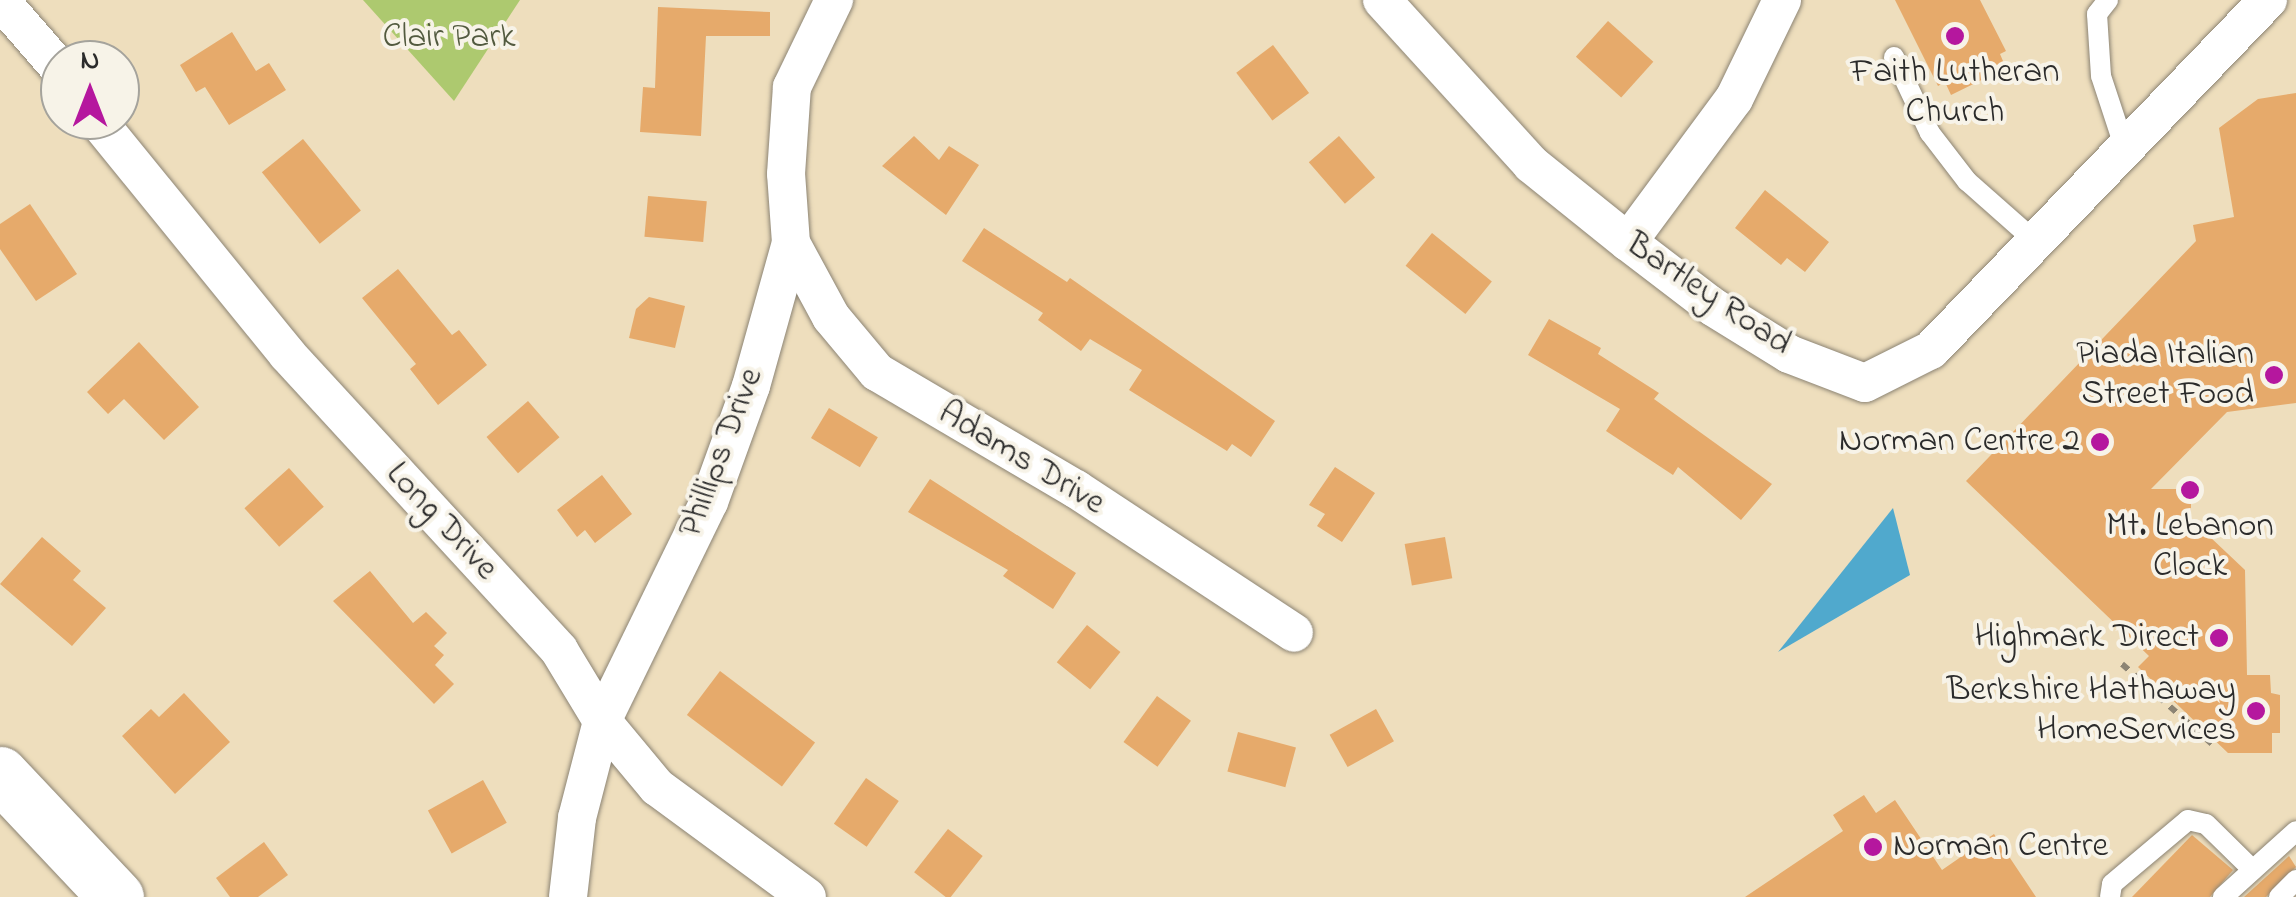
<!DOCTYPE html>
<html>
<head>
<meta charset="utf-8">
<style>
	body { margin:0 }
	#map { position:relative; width:2296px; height:897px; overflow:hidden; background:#eedebd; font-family:"Indie Flower",sans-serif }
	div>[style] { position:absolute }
	.green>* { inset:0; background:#adc96f }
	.water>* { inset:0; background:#50a9cd }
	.building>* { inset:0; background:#e6aa6b; transform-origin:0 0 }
	.path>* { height:6px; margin-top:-3px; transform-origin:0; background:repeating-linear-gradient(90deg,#8c8474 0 8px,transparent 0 16px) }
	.roads { filter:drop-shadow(0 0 2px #8c8474) drop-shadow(0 0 2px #8c8474) }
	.lane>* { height:20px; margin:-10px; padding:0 10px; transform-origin:10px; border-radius:10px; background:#fff }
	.street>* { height:38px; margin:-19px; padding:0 19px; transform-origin:19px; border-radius:19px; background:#fff }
	.secondary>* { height:55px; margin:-27.5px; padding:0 27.5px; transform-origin:27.5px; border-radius:27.5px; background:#fff }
	.dots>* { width:28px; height:28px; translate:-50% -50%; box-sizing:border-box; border:5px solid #f7f3e8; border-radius:50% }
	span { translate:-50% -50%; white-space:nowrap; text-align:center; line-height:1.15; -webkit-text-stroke:8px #f7f3e8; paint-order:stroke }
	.park-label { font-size:35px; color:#525a3f }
	.poi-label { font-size:35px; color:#2b2b2b }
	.right { translate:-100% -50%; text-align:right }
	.left { translate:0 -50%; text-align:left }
	.street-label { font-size:35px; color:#2b2b2b }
	.north { position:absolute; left:40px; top:40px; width:100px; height:100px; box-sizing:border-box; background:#f7f3e8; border:2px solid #a5a39c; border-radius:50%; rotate:0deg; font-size:28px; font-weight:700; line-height:40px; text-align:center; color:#2b2b2b }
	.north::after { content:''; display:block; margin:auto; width:35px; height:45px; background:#b5179e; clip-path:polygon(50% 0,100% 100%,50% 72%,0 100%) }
</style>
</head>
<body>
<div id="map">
	<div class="green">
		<i style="clip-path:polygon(363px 0,520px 0,454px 101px)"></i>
	</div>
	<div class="water">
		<i style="clip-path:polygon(1893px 508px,1910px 575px,1778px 652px)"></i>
	</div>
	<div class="building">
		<i style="clip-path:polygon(1895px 0,1980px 0,2006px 51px,2000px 54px,2006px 68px,1951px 95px,1945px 82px,1938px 86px)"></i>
		<i style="clip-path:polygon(658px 7px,770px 12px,770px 36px,706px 36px,701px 136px,640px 132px,643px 87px,655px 88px)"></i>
		<i style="left:1608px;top:21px;width:61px;height:48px;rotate:42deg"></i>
		<i style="clip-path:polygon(232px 32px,256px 71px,269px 63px,286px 90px,229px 125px,205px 87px,196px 92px,180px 65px)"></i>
		<i style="left:1273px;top:45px;width:60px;height:46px;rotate:53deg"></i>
		<i style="clip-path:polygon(2296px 93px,2296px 403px,2227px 412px,2151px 489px,2191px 489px,2191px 519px,2245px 570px,2247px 675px,2270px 675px,2271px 693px,2280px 695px,2280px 733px,2272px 733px,2272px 753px,2228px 753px,2138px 667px,2149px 656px,1966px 481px,2196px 241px,2193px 225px,2234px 217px,2219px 128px,2258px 99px)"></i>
		<i style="clip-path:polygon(914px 136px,939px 160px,949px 146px,979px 165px,946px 215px,882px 166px)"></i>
		<i style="left:1339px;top:136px;width:55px;height:40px;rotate:49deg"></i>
		<i style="left:303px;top:139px;width:92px;height:53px;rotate:51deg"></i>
		<i style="clip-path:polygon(1765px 190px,1829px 242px,1805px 272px,1787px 258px,1781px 265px,1735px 228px)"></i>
		<i style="left:648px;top:196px;width:59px;height:41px;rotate:5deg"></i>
		<i style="clip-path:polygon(30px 204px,77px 274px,36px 301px,0 249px,0 224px)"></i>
		<i style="clip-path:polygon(984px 228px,1067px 282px,1070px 278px,1275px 421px,1251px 457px,1232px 444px,1227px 451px,1129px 390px,1142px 370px,1090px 339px,1081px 351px,1038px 320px,1043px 313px,962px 261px)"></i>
		<i style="left:1432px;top:233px;width:77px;height:42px;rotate:39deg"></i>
		<i style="clip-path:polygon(398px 269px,452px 335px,459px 330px,487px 365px,438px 405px,410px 369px,416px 364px,362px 298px)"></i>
		<i style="clip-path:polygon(649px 297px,685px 306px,675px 348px,629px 338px,636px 309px)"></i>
		<i style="clip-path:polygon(1549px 319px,1601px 348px,1598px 354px,1659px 393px,1654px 399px,1772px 484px,1741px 520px,1678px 467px,1673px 475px,1606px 431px,1620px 409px,1528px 355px)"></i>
		<i style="clip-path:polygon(139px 342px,199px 407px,164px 440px,124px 399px,108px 414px,87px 392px)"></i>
		<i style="left:528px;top:401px;width:48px;height:55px;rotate:49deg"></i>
		<i style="left:829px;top:408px;width:57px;height:35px;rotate:31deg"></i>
		<i style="clip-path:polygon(1335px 467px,1375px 493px,1342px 542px,1317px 526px,1325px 514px,1309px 505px)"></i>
		<i style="left:289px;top:468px;width:52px;height:60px;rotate:48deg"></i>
		<i style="clip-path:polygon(602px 475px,632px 514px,595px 543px,585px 530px,577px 537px,557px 510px)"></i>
		<i style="clip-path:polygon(930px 479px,1076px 573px,1053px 609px,1003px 576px,1008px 570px,908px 512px)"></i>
		<i style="clip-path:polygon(42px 537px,81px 571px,73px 580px,106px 608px,72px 646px,0 584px)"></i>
		<i style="left:1445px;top:537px;width:42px;height:41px;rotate:80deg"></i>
		<i style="clip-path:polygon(370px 571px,413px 623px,426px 612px,447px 633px,434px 646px,444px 655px,435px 665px,454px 684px,434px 704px,333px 601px)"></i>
		<i style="left:1087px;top:625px;width:43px;height:48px;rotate:39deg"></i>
		<i style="left:720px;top:671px;width:119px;height:55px;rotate:37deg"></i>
		<i style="clip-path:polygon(184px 693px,230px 742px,175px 794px,122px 736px,151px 709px,159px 717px)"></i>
		<i style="left:1157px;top:696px;width:42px;height:57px;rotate:36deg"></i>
		<i style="left:1376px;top:709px;width:37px;height:53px;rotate:61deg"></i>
		<i style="left:1238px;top:732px;width:60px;height:41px;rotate:15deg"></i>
		<i style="left:866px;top:778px;width:40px;height:56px;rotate:35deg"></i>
		<i style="left:483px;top:780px;width:49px;height:63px;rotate:61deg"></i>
		<i style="clip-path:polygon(1864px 795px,1876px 813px,1895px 800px,1942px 870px,1994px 834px,2036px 897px,1745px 897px,1843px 831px,1833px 815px)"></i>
		<i style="left:948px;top:829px;width:44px;height:55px;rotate:38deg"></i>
		<i style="clip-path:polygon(2192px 835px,2233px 870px,2210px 897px,2132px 897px)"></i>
		<i style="clip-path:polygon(264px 842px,288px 875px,258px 897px,230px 897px,216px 878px)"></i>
		<i style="clip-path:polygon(2289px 856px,2296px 867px,2266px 897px,2244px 897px)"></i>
	</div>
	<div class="path">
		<i style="left:2122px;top:664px;width:120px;rotate:41.6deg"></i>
	</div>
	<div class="roads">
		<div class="lane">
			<i style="left:2108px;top:0;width:18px;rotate:128deg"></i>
			<i style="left:2097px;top:14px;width:62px;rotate:86.3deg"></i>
			<i style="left:2101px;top:76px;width:77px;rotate:71.8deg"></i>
			<i style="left:1894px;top:57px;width:84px;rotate:64.7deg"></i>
			<i style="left:1930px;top:133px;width:61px;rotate:52.4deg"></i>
			<i style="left:1967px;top:181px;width:92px;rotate:41.5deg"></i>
			<i style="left:2110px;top:897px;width:13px;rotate:-81deg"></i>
			<i style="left:2112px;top:884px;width:99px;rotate:-40.1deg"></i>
			<i style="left:2188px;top:820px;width:18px;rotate:13deg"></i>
			<i style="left:2206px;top:824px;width:64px;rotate:44.4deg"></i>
			<i style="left:2223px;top:897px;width:98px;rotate:-42.1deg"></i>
			<i style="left:2279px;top:897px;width:24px;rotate:-45deg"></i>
		</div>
		<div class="street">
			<i style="left:0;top:0;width:91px;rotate:49deg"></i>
			<i style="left:1382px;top:0;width:222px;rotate:47.7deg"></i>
			<i style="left:1531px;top:164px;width:124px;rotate:38.8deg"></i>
			<i style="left:1628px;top:242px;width:107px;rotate:37.4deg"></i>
			<i style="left:1713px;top:307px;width:89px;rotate:31.7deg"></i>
			<i style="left:1789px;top:354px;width:81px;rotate:20.9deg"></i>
			<i style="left:1865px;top:383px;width:74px;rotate:-26.6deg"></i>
			<i style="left:1931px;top:350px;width:486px;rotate:-46.1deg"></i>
			<i style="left:97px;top:120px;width:301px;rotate:50.9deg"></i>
			<i style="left:287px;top:354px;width:402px;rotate:47.4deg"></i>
			<i style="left:559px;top:650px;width:83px;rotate:58.8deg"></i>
			<i style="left:602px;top:721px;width:86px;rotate:50.2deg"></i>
			<i style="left:657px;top:787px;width:186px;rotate:36.3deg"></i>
			<i style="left:1628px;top:242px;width:178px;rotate:-53.5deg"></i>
			<i style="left:1734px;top:99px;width:110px;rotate:-64.1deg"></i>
			<i style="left:791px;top:243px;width:84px;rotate:61.6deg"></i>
			<i style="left:831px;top:317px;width:72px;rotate:50.1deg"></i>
			<i style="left:877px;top:372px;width:231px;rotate:30.5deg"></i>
			<i style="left:1076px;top:489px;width:261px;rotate:33.4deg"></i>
			<i style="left:568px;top:897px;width:80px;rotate:-83.5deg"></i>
			<i style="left:577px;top:818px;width:100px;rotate:-75.5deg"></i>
			<i style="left:602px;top:721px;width:244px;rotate:-64deg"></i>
			<i style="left:709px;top:502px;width:123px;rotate:-70.1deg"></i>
			<i style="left:751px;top:386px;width:148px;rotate:-74.4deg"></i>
			<i style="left:791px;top:243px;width:69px;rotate:-94.1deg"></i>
			<i style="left:786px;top:174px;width:87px;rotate:-86.1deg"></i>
			<i style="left:792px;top:87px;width:97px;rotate:-64.2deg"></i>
		</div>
		<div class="secondary">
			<i style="left:0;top:774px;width:169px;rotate:46.7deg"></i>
		</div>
	</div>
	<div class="dots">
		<i style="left:1955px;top:36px;background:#b5179e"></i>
		<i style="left:2274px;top:375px;background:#b5179e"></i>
		<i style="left:2100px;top:442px;background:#b5179e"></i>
		<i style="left:2190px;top:490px;background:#b5179e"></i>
		<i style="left:2219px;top:638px;background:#b5179e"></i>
		<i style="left:2256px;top:711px;background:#b5179e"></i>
		<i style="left:1873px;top:847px;background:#b5179e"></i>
	</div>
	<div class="park-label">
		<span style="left:449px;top:38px">Clair Park</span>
	</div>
	<div class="poi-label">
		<span style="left:1955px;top:93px">Faith Lutheran<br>Church</span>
		<span class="right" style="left:2254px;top:375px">Piada Italian<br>Street Food</span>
		<span class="right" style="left:2080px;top:442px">Norman Centre 2</span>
		<span style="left:2190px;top:547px">Mt. Lebanon<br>Clock</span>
		<span class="right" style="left:2199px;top:638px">Highmark Direct</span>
		<span class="right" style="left:2236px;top:711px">Berkshire Hathaway<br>HomeServices</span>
		<span class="left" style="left:1893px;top:847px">Norman Centre</span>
	</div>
	<div class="street-label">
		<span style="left:1708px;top:295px;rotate:34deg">Bartley Road</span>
		<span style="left:722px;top:453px;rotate:-69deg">Phillips Drive</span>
		<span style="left:1021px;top:459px;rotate:31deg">Adams Drive</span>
		<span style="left:441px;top:522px;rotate:47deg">Long Drive</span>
	</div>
	<div class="north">N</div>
</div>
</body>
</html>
